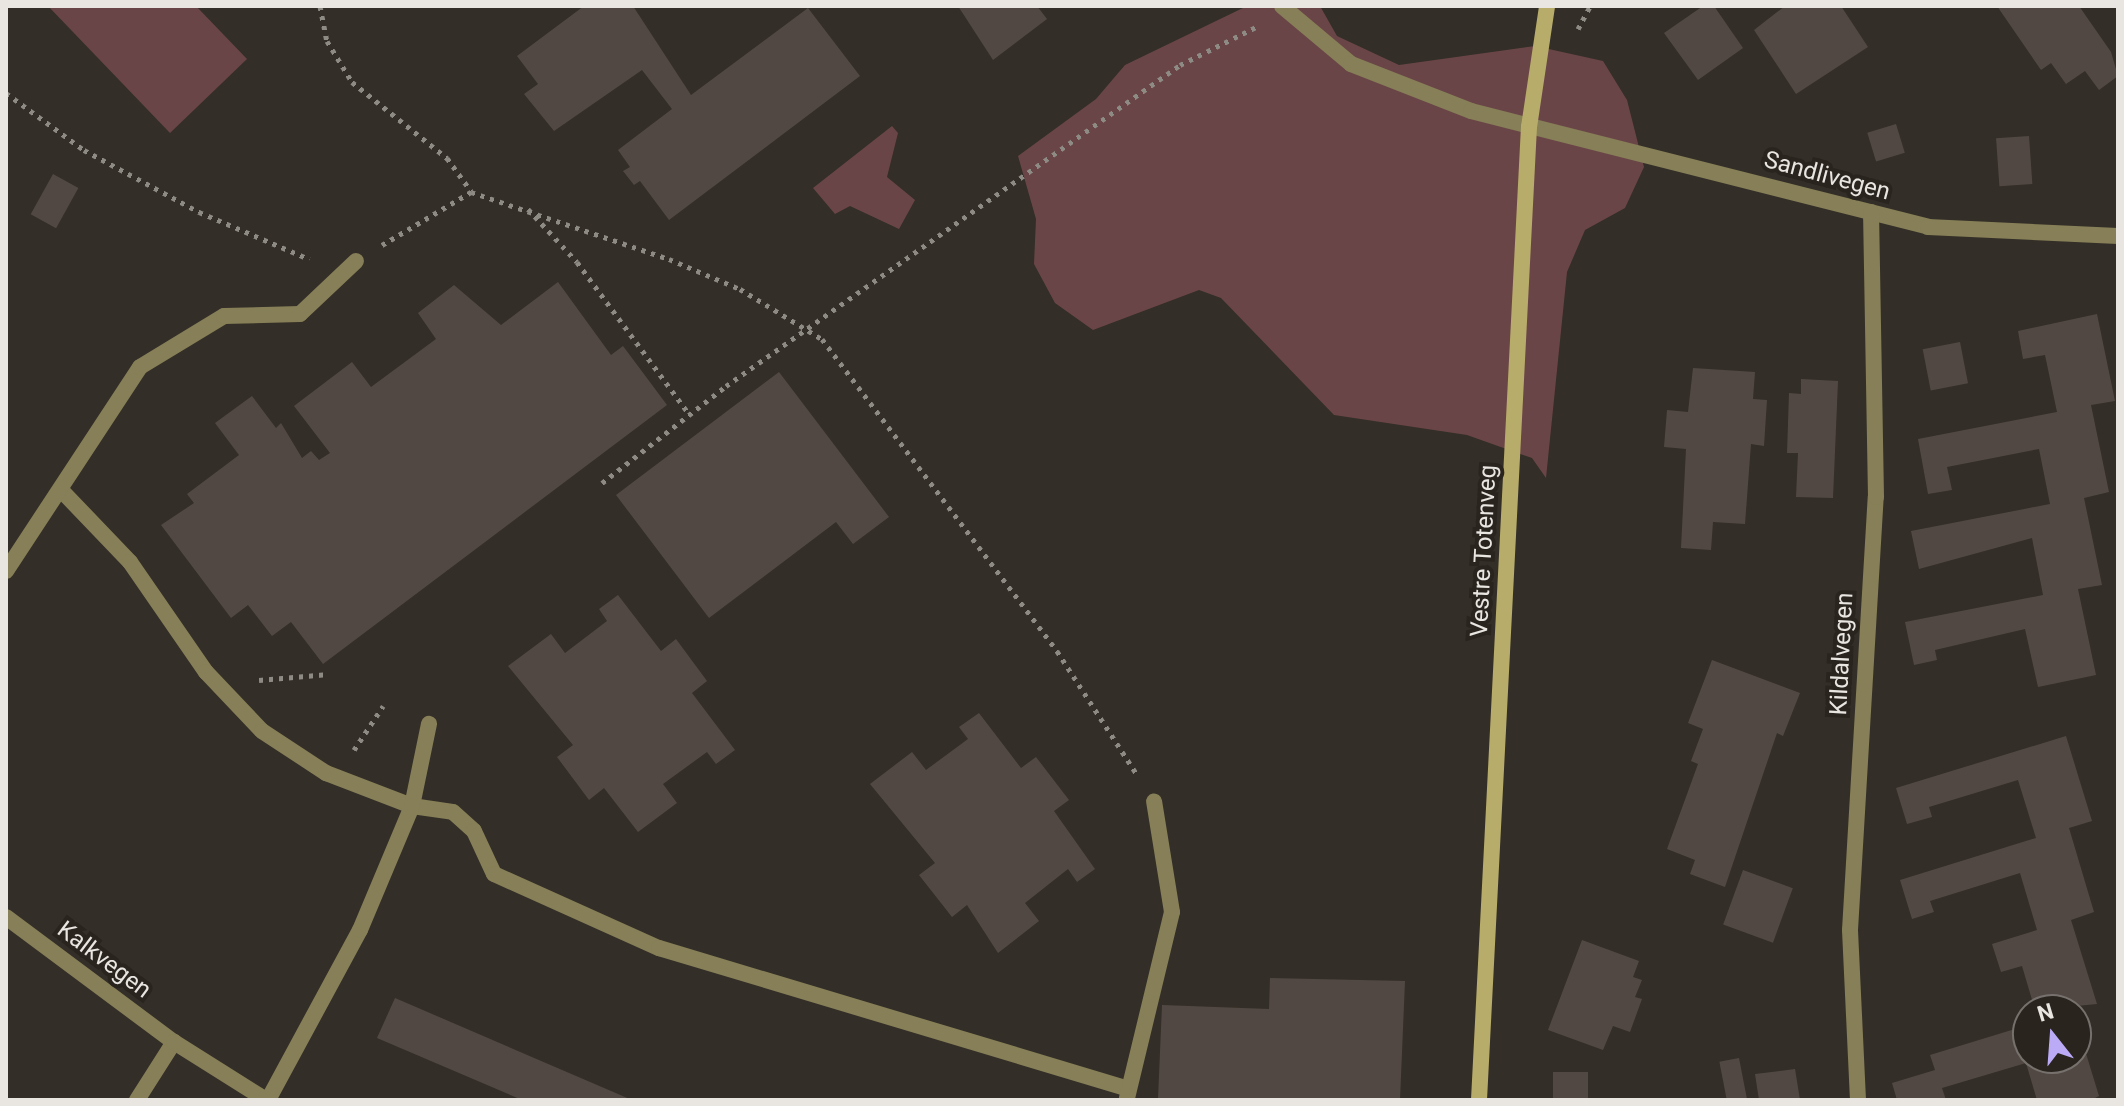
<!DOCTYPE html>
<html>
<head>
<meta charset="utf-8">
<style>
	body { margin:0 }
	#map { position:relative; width:2124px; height:1106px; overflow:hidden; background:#332e27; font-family:Roboto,sans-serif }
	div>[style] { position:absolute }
	.green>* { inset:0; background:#6a4547 }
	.building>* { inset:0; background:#514844; transform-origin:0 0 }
	.path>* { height:5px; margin-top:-2.5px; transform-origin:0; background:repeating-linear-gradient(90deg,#8e8a84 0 4px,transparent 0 10px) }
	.lane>* { height:16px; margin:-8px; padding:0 8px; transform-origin:8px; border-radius:8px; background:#867f57 }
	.street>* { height:16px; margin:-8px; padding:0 8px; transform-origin:8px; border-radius:8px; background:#867f57 }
	.secondary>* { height:16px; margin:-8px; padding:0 8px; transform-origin:8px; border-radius:8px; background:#b8ac6b }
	span { translate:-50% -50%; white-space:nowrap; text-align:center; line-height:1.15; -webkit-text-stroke:8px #29241e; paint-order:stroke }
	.street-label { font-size:24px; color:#e9e5e1 }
	.frame { position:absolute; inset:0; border:8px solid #e9e5e1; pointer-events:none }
	.north { position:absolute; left:2012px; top:994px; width:80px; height:80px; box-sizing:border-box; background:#29241e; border:2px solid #76716c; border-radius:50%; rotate:343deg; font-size:22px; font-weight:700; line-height:32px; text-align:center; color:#e9e5e1 }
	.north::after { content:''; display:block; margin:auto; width:28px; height:36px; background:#bbaaf6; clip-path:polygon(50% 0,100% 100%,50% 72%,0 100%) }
</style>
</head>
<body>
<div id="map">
	<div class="green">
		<i style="clip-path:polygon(48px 6px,196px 6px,247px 59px,170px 133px)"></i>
		<i style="clip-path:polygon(1247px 6px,1320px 6px,1337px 36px,1399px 65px,1535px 46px,1603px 61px,1627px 100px,1644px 167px,1625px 208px,1585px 230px,1567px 272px,1546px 478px,1532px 458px,1467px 435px,1334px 415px,1221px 298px,1199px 290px,1093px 330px,1055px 303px,1034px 264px,1036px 219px,1018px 156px,1096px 99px,1125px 65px)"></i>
		<i style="clip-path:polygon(892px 126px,898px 133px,887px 177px,915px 200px,899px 229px,850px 206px,835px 214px,813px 188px)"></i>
	</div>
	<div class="building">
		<i style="clip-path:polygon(584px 6px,633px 6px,691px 95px,808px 8px,860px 76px,669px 220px,640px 181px,634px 185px,623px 171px,630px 167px,618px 150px,672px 109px,642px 70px,554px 131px,524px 94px,538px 84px,517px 56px)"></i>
		<i style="clip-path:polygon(958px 6px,1037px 6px,1047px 19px,993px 60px)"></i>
		<i style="clip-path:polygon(1703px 6px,1714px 6px,1743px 48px,1698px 80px,1664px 33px)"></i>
		<i style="clip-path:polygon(1785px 6px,1841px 6px,1868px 47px,1796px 94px,1754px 30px)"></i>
		<i style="clip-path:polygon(1997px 6px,2079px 6px,2111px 52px,2118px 76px,2099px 90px,2085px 71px,2066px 84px,2051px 63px,2041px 70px)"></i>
		<i style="left:1896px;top:124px;width:30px;height:30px;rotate:73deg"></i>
		<i style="left:2029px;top:136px;width:48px;height:33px;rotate:86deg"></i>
		<i style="left:53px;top:174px;width:29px;height:46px;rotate:29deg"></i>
		<i style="clip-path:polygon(558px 282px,611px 355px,623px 346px,667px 405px,323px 664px,291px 622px,272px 636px,248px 605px,231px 618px,161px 525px,194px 503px,187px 494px,239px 455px,215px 423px,252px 396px,276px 428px,281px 423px,302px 458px,311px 451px,319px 460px,330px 453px,294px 406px,352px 362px,371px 387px,436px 339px,418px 313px,454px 285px,501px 325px)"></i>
		<i style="clip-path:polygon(2097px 314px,2115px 401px,2091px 405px,2109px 492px,2084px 498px,2102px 585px,2078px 589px,2096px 675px,2038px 687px,2025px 629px,1935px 650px,1937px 660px,1914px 665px,1905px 622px,2043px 595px,2032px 538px,1919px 569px,1911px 531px,2050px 504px,2039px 449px,1947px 467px,1952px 490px,1928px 494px,1918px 439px,2057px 412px,2045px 355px,2023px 359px,2018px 331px)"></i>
		<i style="left:1960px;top:342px;width:42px;height:38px;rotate:79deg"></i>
		<i style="clip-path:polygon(1693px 368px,1755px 372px,1753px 399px,1767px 400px,1764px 446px,1751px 444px,1745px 524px,1713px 522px,1711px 550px,1681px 548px,1686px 449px,1664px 447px,1667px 410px,1688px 412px)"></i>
		<i style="clip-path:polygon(779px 372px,889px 517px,853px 544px,836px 522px,709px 618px,616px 495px)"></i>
		<i style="clip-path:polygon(1801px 379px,1838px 381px,1833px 498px,1796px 497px,1798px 453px,1787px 453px,1789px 393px,1801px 394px)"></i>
		<i style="clip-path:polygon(618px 595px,661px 651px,676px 639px,707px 681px,692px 693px,735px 750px,716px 764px,707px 752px,663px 784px,677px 803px,638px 832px,604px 788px,589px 800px,557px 757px,573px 745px,508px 666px,551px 634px,565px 653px,607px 621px,599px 609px)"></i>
		<i style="clip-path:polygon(1712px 660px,1800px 693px,1783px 736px,1777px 733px,1725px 887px,1690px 874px,1695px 860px,1667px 849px,1698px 764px,1691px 761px,1703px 729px,1688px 723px)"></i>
		<i style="clip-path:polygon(979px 713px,1021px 768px,1036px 757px,1069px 800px,1054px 811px,1095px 869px,1077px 882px,1068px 869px,1025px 903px,1039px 921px,998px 953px,967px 905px,952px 917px,919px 875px,935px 863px,870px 784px,912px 752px,926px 770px,968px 739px,959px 727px)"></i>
		<i style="clip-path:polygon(2066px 736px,2092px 821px,2069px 828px,2094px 912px,2071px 920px,2097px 1004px,2035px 1010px,2022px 966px,2001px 972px,1992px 944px,2037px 930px,2020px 873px,1930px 901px,1934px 912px,1912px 919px,1900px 880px,2036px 838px,2018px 780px,1929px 807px,1932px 817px,1907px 824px,1896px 788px)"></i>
		<i style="left:1743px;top:870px;width:53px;height:58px;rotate:20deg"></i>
		<i style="clip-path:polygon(1582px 940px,1639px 961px,1633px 977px,1642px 980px,1635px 997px,1642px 999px,1630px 1032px,1613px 1026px,1603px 1050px,1548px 1030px)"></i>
		<i style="clip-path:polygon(1270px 978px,1405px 981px,1400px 1100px,1158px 1099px,1162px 1005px,1269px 1009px)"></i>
		<i style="clip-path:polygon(395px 998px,632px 1100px,522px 1100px,377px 1038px)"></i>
		<i style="clip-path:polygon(2077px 1024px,2099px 1096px,2091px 1100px,2037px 1100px,2026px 1063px,1942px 1088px,1946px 1100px,1897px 1100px,1892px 1083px,1935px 1070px,1930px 1055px,2028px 1025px,2028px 1058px,2076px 1058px)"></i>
		<i style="left:1739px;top:1058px;width:43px;height:20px;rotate:79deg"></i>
		<i style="clip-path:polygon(1795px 1069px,1800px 1100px,1759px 1100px,1755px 1074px)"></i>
		<i style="left:1553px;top:1072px;width:35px;height:28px"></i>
	</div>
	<div class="path">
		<i style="left:320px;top:6px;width:36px;rotate:79deg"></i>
		<i style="left:327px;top:41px;width:48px;rotate:58.6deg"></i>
		<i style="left:352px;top:82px;width:122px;rotate:38.7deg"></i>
		<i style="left:447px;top:158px;width:41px;rotate:54deg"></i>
		<i style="left:1578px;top:29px;width:26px;rotate:-62deg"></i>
		<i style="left:6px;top:93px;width:97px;rotate:36.2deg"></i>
		<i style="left:84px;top:150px;width:131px;rotate:28.3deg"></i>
		<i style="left:199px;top:212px;width:120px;rotate:23.1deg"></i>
		<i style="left:528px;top:209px;width:72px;rotate:47.2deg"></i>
		<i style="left:577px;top:262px;width:189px;rotate:53.6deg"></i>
		<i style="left:382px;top:245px;width:104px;rotate:-30.8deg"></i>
		<i style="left:471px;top:192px;width:209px;rotate:18.7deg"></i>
		<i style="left:669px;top:259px;width:77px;rotate:22.9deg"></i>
		<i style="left:740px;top:289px;width:96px;rotate:31.4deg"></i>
		<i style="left:822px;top:339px;width:391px;rotate:53deg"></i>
		<i style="left:1057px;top:651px;width:145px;rotate:57.1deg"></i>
		<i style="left:602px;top:483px;width:157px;rotate:-38deg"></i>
		<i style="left:726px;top:386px;width:556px;rotate:-35.26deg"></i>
		<i style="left:1180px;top:65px;width:85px;rotate:-26.6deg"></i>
		<i style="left:259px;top:680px;width:70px;rotate:-4.9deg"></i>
		<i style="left:354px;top:750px;width:53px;rotate:-56.6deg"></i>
	</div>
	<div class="lane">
		<i style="left:61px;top:490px;width:100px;rotate:46.2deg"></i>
		<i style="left:130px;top:562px;width:134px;rotate:55.4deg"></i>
		<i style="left:206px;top:672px;width:81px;rotate:46.5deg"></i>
		<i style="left:262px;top:731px;width:77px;rotate:33.3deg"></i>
		<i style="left:326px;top:773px;width:92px;rotate:21deg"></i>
		<i style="left:412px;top:806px;width:41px;rotate:8.3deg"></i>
		<i style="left:453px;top:812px;width:28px;rotate:42deg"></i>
		<i style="left:474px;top:831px;width:47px;rotate:65.1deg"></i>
		<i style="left:494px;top:874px;width:181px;rotate:24.2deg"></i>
		<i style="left:659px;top:948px;width:490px;rotate:16.7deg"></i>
		<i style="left:6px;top:571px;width:244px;rotate:-56.7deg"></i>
		<i style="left:140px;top:367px;width:98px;rotate:-31.3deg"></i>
		<i style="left:224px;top:316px;width:76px;rotate:-1.5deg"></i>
		<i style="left:300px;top:314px;width:77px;rotate:-43.4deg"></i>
		<i style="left:412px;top:806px;width:84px;rotate:-78.3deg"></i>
		<i style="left:1127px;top:1098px;width:191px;rotate:-76.4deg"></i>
		<i style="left:1172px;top:912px;width:112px;rotate:-99.2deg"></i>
		<i style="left:137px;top:1100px;width:69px;rotate:-57.5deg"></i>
	</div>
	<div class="street">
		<i style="left:1282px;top:6px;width:90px;rotate:40deg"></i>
		<i style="left:1351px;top:64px;width:129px;rotate:21.4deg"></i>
		<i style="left:1471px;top:111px;width:471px;rotate:14.2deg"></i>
		<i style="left:1928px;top:227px;width:190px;rotate:2.7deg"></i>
		<i style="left:6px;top:917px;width:209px;rotate:36.7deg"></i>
		<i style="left:174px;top:1042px;width:109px;rotate:32.2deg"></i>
		<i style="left:268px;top:1100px;width:193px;rotate:-61.6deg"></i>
		<i style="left:360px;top:930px;width:134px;rotate:-67.2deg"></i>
		<i style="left:1858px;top:1100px;width:170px;rotate:-92.7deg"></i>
		<i style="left:1850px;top:930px;width:434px;rotate:-86.6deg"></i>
		<i style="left:1876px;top:497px;width:285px;rotate:-91deg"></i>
	</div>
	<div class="secondary">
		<i style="left:1479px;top:1100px;width:974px;rotate:-87.06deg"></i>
		<i style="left:1529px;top:127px;width:122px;rotate:-81.5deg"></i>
	</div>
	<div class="street-label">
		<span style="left:1827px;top:176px;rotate:15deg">Sandlivegen</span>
		<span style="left:1484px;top:551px;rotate:-87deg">Vestre Totenveg</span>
		<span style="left:1842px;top:654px;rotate:-87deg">Kildalvegen</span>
		<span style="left:104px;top:960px;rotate:37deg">Kalkvegen</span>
	</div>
	<div class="frame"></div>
	<div class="north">N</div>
</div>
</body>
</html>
